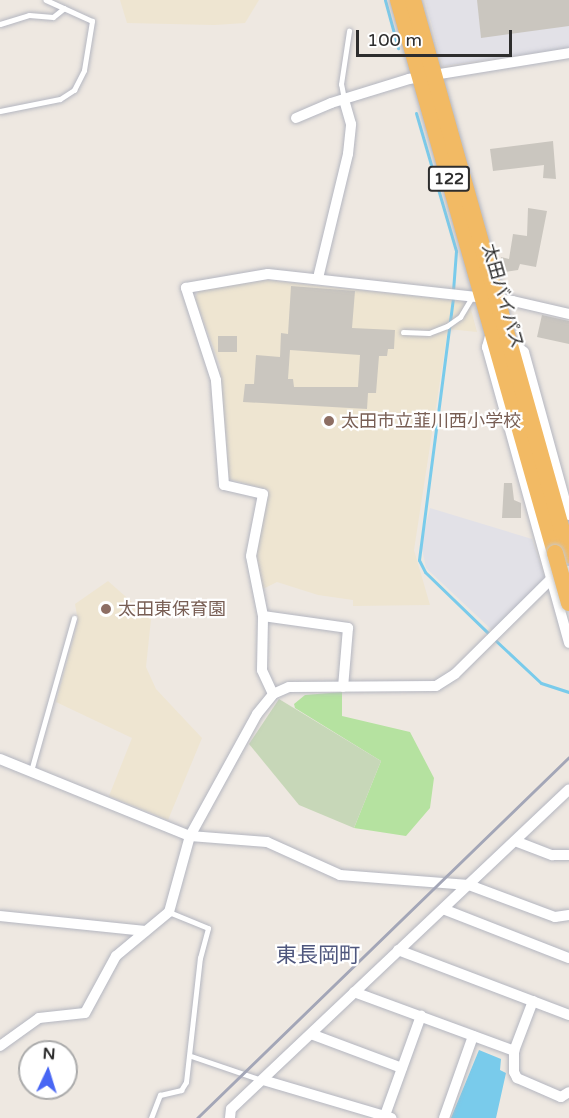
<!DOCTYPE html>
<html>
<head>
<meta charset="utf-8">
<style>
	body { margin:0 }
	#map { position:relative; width:569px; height:1118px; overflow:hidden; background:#eee8e1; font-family:"Varela Round","Noto Sans JP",sans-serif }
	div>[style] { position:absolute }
	.industrial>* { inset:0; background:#e2e1e7 }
	.education>* { inset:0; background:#eee5d1 }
	.green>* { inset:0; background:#b5e2a0 }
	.cemetery>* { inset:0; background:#c7d7b8 }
	.water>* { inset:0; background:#79cbeb }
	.stream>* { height:3px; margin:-1.5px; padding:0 1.5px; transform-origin:1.5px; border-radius:1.5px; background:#79cbeb }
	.building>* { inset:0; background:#cac6bf; transform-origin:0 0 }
	.roads { filter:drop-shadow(0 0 2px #b4b6c0) drop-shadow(0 0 2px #b4b6c0) }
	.service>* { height:5px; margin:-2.5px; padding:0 2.5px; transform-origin:2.5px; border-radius:2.5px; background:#fff }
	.minor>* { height:10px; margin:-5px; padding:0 5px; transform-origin:5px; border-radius:5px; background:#fff }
	.trunk>* { height:16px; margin:-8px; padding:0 8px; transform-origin:8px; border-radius:8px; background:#f2ba64 }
	.rail>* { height:3px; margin:-1.5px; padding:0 1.5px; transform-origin:1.5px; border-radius:1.5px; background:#a3a6b7 }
	.bridges { filter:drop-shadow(0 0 2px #c8c8c8) drop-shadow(0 0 2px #c8c8c8) }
	.trunk-bridge>* { height:16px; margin:-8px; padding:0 8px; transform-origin:8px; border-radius:8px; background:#f2ba64 }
	.dots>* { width:16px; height:16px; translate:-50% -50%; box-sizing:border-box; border:3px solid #fff; border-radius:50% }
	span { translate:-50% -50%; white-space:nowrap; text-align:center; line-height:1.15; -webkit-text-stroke:4.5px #fff; paint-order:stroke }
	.shield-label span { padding:2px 4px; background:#fff; border:2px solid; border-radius:4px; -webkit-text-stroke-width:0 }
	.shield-label { font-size:16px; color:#2d2d2d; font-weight:700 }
	.street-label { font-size:18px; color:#2d2d2d }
	.education-label { font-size:18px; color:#785e54 }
	.left { translate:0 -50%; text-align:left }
	.quarter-label { font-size:21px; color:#4e567d }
	.north { position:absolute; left:18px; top:1040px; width:60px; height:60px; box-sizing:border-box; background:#fff; border:2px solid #ababab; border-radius:50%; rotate:4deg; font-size:16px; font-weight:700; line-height:24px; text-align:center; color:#2d2d2d }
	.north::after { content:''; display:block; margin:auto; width:21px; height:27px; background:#4866f4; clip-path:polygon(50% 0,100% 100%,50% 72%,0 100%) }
	.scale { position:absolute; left:356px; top:30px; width:156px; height:27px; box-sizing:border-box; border:3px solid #2d2d2d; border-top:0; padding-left:8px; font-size:18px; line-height:21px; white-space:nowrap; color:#2d2d2d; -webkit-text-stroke:4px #fff; paint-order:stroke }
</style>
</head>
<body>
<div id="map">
	<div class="industrial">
		<i style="clip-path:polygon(425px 0,569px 0,569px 48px,443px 66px)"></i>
		<i style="clip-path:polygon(430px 508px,532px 539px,545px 578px,494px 632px,426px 568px,421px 544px)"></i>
	</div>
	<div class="education">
		<i style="clip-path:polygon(120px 0,259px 0,245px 23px,214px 25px,127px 23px)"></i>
		<i style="clip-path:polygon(266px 280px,469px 302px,477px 332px,448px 329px,414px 550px,430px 605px,353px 606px,353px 600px,318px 595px,277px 582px,261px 590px,256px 556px,269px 490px,229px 479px,220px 365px,195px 298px,199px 290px)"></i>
		<i style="clip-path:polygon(108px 581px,151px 619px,146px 667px,156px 689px,202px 738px,168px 820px,109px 796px,132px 738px,56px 702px,78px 621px,75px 604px)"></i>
	</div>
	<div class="green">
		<i style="clip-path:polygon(342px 692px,342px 716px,410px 732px,434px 778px,430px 808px,406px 836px,354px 828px,381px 761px,295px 708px,294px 704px,305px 695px)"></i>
	</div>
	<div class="cemetery">
		<i style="clip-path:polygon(279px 699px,381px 761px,354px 828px,299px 805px,249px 744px)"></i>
	</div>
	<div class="water">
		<i style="clip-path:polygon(479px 1050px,501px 1059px,500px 1070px,506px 1073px,496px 1118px,451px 1118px)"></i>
	</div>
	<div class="stream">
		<i style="left:385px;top:0;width:50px;rotate:74.8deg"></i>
		<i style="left:416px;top:113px;width:144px;rotate:73.8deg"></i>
		<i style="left:456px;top:251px;width:40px;rotate:94.3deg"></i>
		<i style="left:453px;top:298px;width:264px;rotate:97.4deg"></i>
		<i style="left:419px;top:560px;width:13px;rotate:63deg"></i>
		<i style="left:425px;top:572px;width:89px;rotate:44.1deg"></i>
		<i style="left:494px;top:639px;width:64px;rotate:43.1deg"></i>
		<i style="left:541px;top:683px;width:29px;rotate:18deg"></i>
	</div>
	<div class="building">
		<i style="clip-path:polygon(477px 0,569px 0,569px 26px,481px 38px)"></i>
		<i style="clip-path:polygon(553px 141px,556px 179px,543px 178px,544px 165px,493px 171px,490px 149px)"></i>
		<i style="clip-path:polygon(528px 208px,547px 211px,536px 267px,520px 264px,518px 270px,505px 272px,501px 257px,509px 259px,513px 234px,527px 236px)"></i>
		<i style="clip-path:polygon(evenodd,291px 286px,355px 291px,352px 328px,395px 330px,394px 349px,388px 349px,387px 356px,379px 356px,376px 393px,368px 393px,367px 409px,243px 402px,245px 384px,254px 384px,256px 355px,280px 357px,281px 333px,288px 334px,291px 286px,290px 350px,360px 355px,358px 387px,294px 387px,293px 379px,288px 379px,290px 350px)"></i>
		<i style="clip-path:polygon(542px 315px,569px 321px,569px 344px,537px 337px)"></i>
		<i style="left:218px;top:336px;width:19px;height:16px"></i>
		<i style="clip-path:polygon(504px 483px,512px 483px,514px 500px,521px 503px,521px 518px,502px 518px)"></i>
	</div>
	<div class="roads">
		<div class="service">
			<i style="left:0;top:24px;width:30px;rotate:-17deg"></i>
			<i style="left:29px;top:15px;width:24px;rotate:5deg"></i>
			<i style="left:53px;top:17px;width:14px;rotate:-39deg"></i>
			<i style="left:344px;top:99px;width:15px;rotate:-101deg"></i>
			<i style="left:341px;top:84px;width:54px;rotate:-81.4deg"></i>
			<i style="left:0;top:111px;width:61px;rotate:-11.3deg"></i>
			<i style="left:60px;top:99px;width:17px;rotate:-33deg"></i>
			<i style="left:74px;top:90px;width:22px;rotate:-63deg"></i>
			<i style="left:84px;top:70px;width:50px;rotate:-80.7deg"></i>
			<i style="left:92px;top:21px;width:51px;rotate:-155.5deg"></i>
			<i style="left:403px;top:332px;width:26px;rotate:2deg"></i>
			<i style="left:429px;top:333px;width:19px;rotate:-21deg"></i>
			<i style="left:447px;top:326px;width:16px;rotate:-35deg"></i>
			<i style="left:460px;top:317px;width:23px;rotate:-59deg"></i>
			<i style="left:31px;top:771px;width:159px;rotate:-74.3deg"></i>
			<i style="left:191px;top:1056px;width:74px;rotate:18.9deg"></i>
			<i style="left:151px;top:1118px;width:25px;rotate:-69deg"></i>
			<i style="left:160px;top:1095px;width:22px;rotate:-13deg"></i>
			<i style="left:181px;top:1090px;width:9px;rotate:-58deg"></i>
			<i style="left:186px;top:1082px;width:125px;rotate:-83.6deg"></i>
			<i style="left:200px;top:958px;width:31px;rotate:-75deg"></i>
			<i style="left:208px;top:928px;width:42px;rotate:-157.7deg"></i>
		</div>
		<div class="minor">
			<i style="left:296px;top:118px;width:38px;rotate:-23deg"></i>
			<i style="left:331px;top:103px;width:82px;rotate:-17.1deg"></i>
			<i style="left:409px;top:79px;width:162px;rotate:-9.2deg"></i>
			<i style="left:318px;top:278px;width:128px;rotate:-76.4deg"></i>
			<i style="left:348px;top:154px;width:30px;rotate:-84deg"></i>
			<i style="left:351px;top:124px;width:26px;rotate:-106deg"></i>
			<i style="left:491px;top:333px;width:15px;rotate:106deg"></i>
			<i style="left:487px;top:347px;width:307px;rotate:74.5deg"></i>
			<i style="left:509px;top:340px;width:19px;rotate:39deg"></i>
			<i style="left:524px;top:352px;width:169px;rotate:74.6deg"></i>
			<i style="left:263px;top:616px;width:86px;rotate:8deg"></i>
			<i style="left:348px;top:628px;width:59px;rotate:94.8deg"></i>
			<i style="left:273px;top:694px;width:26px;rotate:-115deg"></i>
			<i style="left:262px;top:670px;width:54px;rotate:-88.9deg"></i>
			<i style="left:263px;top:616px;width:61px;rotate:-101.3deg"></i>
			<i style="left:251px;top:556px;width:63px;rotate:-79deg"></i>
			<i style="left:263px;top:494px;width:40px;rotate:-167deg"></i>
			<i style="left:224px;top:485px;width:105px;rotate:-94.4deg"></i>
			<i style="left:216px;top:380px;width:97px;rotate:-108.1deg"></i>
			<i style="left:186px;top:288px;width:83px;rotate:-9.7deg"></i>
			<i style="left:268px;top:274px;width:246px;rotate:6.3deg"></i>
			<i style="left:513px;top:301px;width:57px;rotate:13.1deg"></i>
			<i style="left:0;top:759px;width:205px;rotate:22.1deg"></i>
			<i style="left:190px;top:836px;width:77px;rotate:4.5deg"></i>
			<i style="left:267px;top:842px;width:80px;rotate:24.3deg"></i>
			<i style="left:340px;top:875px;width:129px;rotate:4.4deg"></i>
			<i style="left:469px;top:885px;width:92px;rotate:20.4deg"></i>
			<i style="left:555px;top:917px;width:14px;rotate:-8deg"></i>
			<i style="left:515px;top:841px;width:40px;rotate:21deg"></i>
			<i style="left:552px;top:855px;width:17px"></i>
			<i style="left:443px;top:909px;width:135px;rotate:21.3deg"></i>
			<i style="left:0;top:916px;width:146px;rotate:5.9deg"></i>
			<i style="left:398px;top:950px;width:183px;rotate:20.8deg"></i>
			<i style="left:354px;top:992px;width:171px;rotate:20.2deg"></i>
			<i style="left:533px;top:1001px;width:53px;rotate:110.8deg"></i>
			<i style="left:514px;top:1051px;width:21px;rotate:90deg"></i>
			<i style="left:514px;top:1072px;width:7px;rotate:63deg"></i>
			<i style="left:517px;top:1078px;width:48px;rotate:23.4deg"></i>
			<i style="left:561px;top:1097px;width:9px;rotate:-32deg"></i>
			<i style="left:311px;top:1034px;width:97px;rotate:20.5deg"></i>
			<i style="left:0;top:1046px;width:48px;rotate:-35.7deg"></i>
			<i style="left:39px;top:1018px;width:46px;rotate:-6.2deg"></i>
			<i style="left:85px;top:1013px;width:65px;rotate:-61.5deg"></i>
			<i style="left:116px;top:956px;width:69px;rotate:-39.7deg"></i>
			<i style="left:169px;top:912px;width:79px;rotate:-74.6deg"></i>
			<i style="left:190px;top:836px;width:139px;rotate:-61.2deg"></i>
			<i style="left:257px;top:714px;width:26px;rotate:-51deg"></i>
			<i style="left:273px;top:694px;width:17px;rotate:-24deg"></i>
			<i style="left:289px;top:687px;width:147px;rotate:-0.4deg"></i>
			<i style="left:436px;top:686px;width:22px;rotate:-32deg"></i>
			<i style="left:455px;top:674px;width:141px;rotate:-44.7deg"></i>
			<i style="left:555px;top:575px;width:15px;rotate:-16deg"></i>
			<i style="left:263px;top:1080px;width:134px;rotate:16.5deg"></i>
			<i style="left:230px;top:1118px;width:9px;rotate:-84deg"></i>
			<i style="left:231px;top:1109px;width:465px;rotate:-43.4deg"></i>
			<i style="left:384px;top:1118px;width:109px;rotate:-70.1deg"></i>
			<i style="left:444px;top:1118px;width:87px;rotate:-70.5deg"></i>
		</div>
		<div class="trunk">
			<i style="left:398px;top:0;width:575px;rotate:74.15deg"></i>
			<i style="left:413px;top:0;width:577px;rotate:74.3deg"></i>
		</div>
	</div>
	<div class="rail">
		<i style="left:197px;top:1118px;width:518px;rotate:-44.14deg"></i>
	</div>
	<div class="bridges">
		<div class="trunk-bridge">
			<i style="left:555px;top:553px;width:52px;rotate:74.4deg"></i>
		</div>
	</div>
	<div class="dots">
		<i style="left:329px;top:421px;background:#8d6e63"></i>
		<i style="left:106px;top:609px;background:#8d6e63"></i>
	</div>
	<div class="shield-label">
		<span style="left:449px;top:179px">122</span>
	</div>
	<div class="street-label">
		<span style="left:503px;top:296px;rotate:74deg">太田バイパス</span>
	</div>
	<div class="education-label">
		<span class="left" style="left:341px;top:421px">太田市立韮川西小学校</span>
		<span class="left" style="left:118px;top:609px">太田東保育園</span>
	</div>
	<div class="quarter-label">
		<span style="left:318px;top:956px">東長岡町</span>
	</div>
	<div class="north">N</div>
	<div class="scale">100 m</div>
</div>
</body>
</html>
